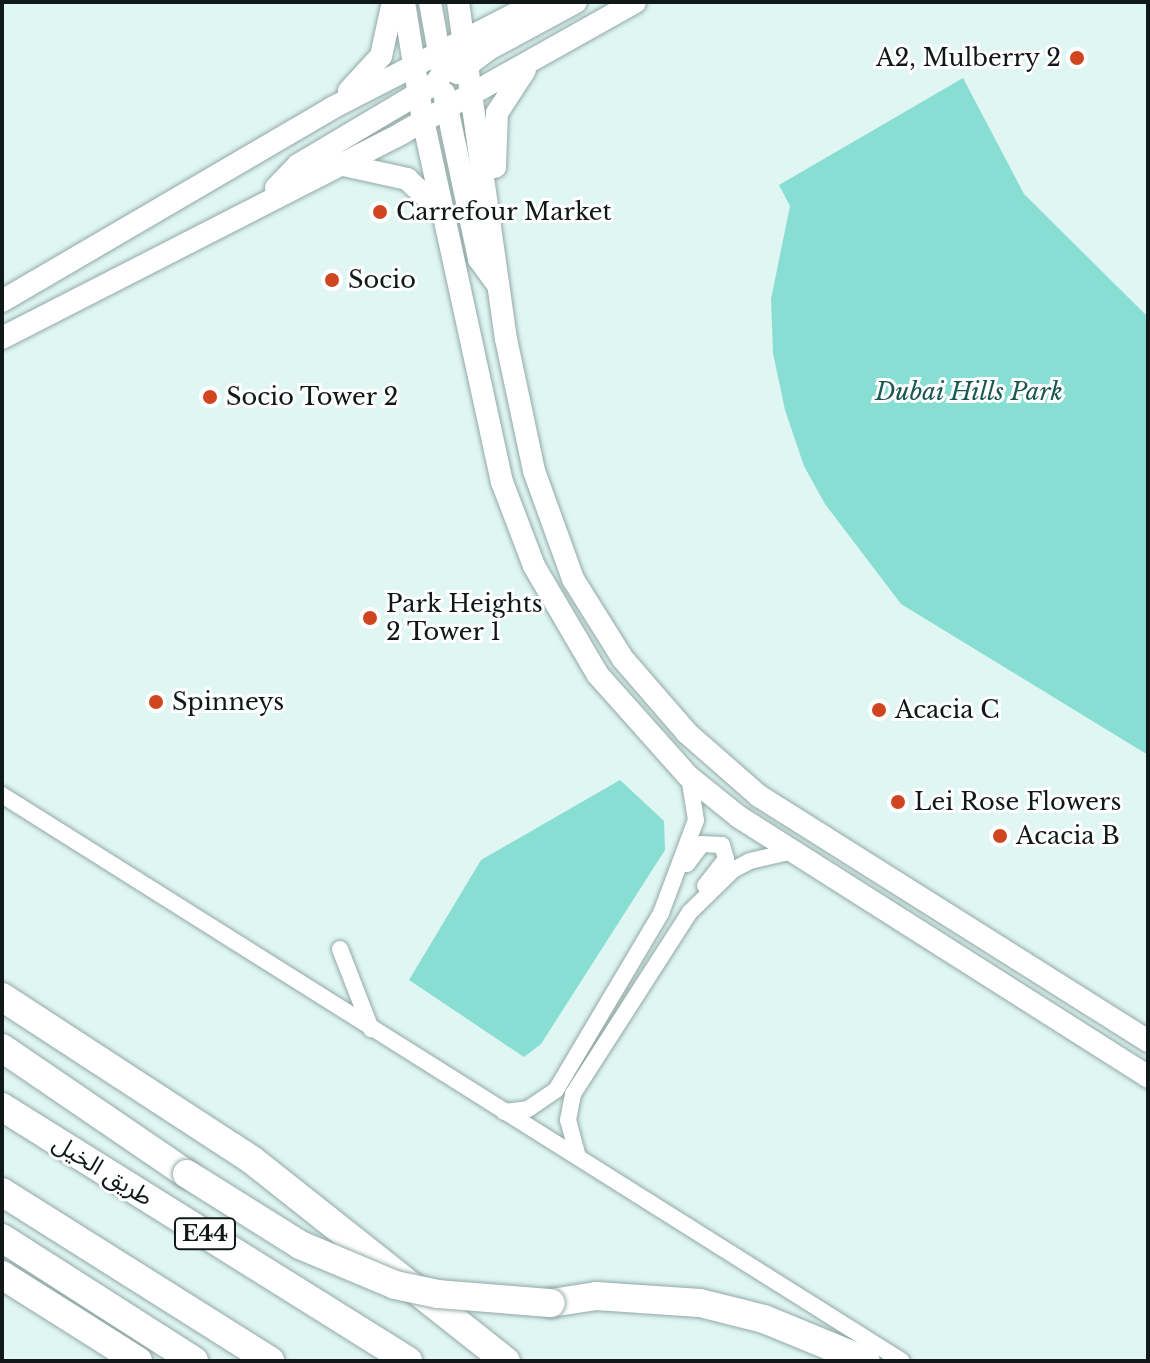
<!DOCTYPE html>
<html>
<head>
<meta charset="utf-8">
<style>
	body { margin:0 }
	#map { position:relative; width:1150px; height:1363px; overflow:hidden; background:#dff6f3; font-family:"Libre Baskerville","Noto Sans Arabic",serif }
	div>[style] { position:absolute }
	.green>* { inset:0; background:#88ded3 }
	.roads { filter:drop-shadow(0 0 2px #92a8a5) drop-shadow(0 0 2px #92a8a5) }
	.street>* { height:16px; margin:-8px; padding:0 8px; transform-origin:8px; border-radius:8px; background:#fff }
	.secondary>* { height:22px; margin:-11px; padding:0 11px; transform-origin:11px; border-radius:11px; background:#fff }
	.highway>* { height:28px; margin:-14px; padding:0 14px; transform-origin:14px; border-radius:14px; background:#fff }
	.bridges { filter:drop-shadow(0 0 2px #92a8a5) drop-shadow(0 0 2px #92a8a5) }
	.highway-bridge>* { height:28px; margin:-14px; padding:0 14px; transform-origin:14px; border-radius:14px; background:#fff }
	.dots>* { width:22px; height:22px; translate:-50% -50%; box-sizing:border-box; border:4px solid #fff; border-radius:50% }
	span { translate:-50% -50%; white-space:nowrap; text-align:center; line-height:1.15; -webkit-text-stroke:6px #fff; paint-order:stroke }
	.shield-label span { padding:2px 6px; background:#fff; border:2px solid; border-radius:6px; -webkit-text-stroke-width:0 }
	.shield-label { font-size:22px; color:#111918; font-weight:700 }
	.poi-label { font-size:24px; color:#111918 }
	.right { translate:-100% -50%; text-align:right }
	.left { translate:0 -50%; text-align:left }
	.park-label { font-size:24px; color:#1a5952; font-style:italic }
	.street-label { font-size:24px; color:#111918 }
	.frame { position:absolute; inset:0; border:4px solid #111918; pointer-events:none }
</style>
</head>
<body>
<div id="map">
	<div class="green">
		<i style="clip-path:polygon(963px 78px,1024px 194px,1148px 317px,1148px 755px,901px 604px,825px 504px,804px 466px,785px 410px,773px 353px,771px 299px,790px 206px,779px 185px)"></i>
		<i style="clip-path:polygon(620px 780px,664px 821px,665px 850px,541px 1044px,524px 1057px,409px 980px,481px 860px)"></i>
	</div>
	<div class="roads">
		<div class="street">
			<i style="left:2px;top:795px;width:1063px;rotate:32.17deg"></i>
			<i style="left:687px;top:864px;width:25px;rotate:-53deg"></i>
			<i style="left:702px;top:844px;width:20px;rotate:3deg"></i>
			<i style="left:722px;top:845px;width:15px;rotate:74deg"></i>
			<i style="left:726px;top:859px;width:34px;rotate:128deg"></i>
			<i style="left:340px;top:949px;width:86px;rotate:68.8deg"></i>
			<i style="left:504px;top:1112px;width:24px;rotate:-7deg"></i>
			<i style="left:528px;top:1109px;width:34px;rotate:-34deg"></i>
			<i style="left:556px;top:1090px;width:206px;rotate:-59.3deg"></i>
			<i style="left:661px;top:913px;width:99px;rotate:-69.4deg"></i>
			<i style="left:696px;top:820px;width:44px;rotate:-99.2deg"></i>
			<i style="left:578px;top:1157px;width:38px;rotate:-105deg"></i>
			<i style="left:568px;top:1120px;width:26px;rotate:-79deg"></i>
			<i style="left:573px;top:1094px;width:216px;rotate:-57.3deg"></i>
			<i style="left:690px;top:912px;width:60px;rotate:-44.3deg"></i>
			<i style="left:733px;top:870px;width:19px;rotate:-28deg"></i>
			<i style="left:750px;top:861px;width:40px;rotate:-13deg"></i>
		</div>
		<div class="secondary">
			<i style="left:404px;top:2px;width:120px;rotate:80.9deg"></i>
			<i style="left:423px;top:120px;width:371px;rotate:77.7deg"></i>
			<i style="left:502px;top:482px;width:90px;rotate:69.1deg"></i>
			<i style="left:534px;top:566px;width:126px;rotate:59.6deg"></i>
			<i style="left:598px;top:675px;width:135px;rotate:48.3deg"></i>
			<i style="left:688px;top:776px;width:65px;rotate:38.8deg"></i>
			<i style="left:739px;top:817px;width:485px;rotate:32.4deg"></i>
			<i style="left:430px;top:2px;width:63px;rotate:79.9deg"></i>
			<i style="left:458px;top:2px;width:340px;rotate:81.9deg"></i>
			<i style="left:506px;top:339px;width:135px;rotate:78deg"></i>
			<i style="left:534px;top:471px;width:115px;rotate:70.1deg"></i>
			<i style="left:573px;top:579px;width:94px;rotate:58deg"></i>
			<i style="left:623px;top:659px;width:98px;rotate:49.1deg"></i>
			<i style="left:687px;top:733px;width:96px;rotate:41.2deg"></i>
			<i style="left:759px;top:796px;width:460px;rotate:32.2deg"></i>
			<i style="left:457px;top:73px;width:38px;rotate:-37deg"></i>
			<i style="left:487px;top:50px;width:101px;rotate:-28.3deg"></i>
			<i style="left:349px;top:91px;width:47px;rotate:-47.6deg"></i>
			<i style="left:381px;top:56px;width:55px;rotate:-77.5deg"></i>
			<i style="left:444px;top:93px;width:170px;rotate:78.1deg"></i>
			<i style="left:479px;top:259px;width:31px;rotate:54deg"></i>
			<i style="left:339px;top:164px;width:70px;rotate:12.4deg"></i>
			<i style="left:407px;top:179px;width:48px;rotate:43.3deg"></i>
			<i style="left:495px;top:167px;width:54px;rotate:-87.9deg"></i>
			<i style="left:497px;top:113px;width:51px;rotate:-56.9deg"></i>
			<i style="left:276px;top:188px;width:32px;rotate:-46deg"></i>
			<i style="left:298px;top:165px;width:161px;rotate:-30.7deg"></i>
			<i style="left:436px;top:83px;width:51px;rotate:-57.9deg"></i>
			<i style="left:2px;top:301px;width:382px;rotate:-30.3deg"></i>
			<i style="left:332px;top:108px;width:232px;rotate:-27.2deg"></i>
			<i style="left:2px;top:338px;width:449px;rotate:-27.1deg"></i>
			<i style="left:402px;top:133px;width:267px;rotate:-29.3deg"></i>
		</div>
		<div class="highway">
			<i style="left:2px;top:997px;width:298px;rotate:33.1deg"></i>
			<i style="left:252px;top:1160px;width:324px;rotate:38.4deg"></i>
			<i style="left:2px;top:1048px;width:224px;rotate:34.3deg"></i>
			<i style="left:2px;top:1107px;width:479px;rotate:32deg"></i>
			<i style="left:2px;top:1192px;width:317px;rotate:32.2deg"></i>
			<i style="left:2px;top:1238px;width:228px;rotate:32.6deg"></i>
			<i style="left:2px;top:1275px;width:161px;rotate:32.3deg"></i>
			<i style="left:551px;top:1303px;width:46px;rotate:-8.8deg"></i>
			<i style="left:596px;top:1296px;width:104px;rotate:3.9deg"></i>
			<i style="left:700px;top:1303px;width:66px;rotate:14deg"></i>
			<i style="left:764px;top:1319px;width:110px;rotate:22.4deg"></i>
		</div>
	</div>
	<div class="bridges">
		<div class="highway-bridge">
			<i style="left:187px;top:1174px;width:133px;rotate:32.1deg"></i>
			<i style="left:300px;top:1245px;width:103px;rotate:22.8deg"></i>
			<i style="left:395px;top:1285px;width:44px;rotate:11.8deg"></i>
			<i style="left:438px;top:1294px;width:113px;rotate:4.6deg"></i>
		</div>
	</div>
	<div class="dots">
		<i style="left:1077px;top:58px;background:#ce4520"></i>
		<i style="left:380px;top:212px;background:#ce4520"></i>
		<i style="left:332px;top:280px;background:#ce4520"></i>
		<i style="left:210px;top:397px;background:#ce4520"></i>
		<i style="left:370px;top:618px;background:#ce4520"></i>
		<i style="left:156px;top:702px;background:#ce4520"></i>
		<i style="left:879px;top:710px;background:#ce4520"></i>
		<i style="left:898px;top:802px;background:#ce4520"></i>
		<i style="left:1000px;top:836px;background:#ce4520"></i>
	</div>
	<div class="shield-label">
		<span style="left:205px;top:1234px">E44</span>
	</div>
	<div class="poi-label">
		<span class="right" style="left:1061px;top:58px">A2, Mulberry 2</span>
		<span class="left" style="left:396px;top:212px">Carrefour Market</span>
		<span class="left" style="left:348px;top:280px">Socio</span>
		<span class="left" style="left:226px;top:397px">Socio Tower 2</span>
		<span class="left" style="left:386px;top:618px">Park Heights<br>2 Tower 1</span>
		<span class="left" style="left:172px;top:702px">Spinneys</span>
		<span class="left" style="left:895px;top:710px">Acacia C</span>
		<span class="left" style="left:914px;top:802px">Lei Rose Flowers</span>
		<span class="left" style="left:1016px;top:836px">Acacia B</span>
	</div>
	<div class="park-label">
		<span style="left:969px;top:392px">Dubai Hills Park</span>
	</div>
	<div class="street-label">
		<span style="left:103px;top:1170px;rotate:32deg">طريق الخيل</span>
	</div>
	<div class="frame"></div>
</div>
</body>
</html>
